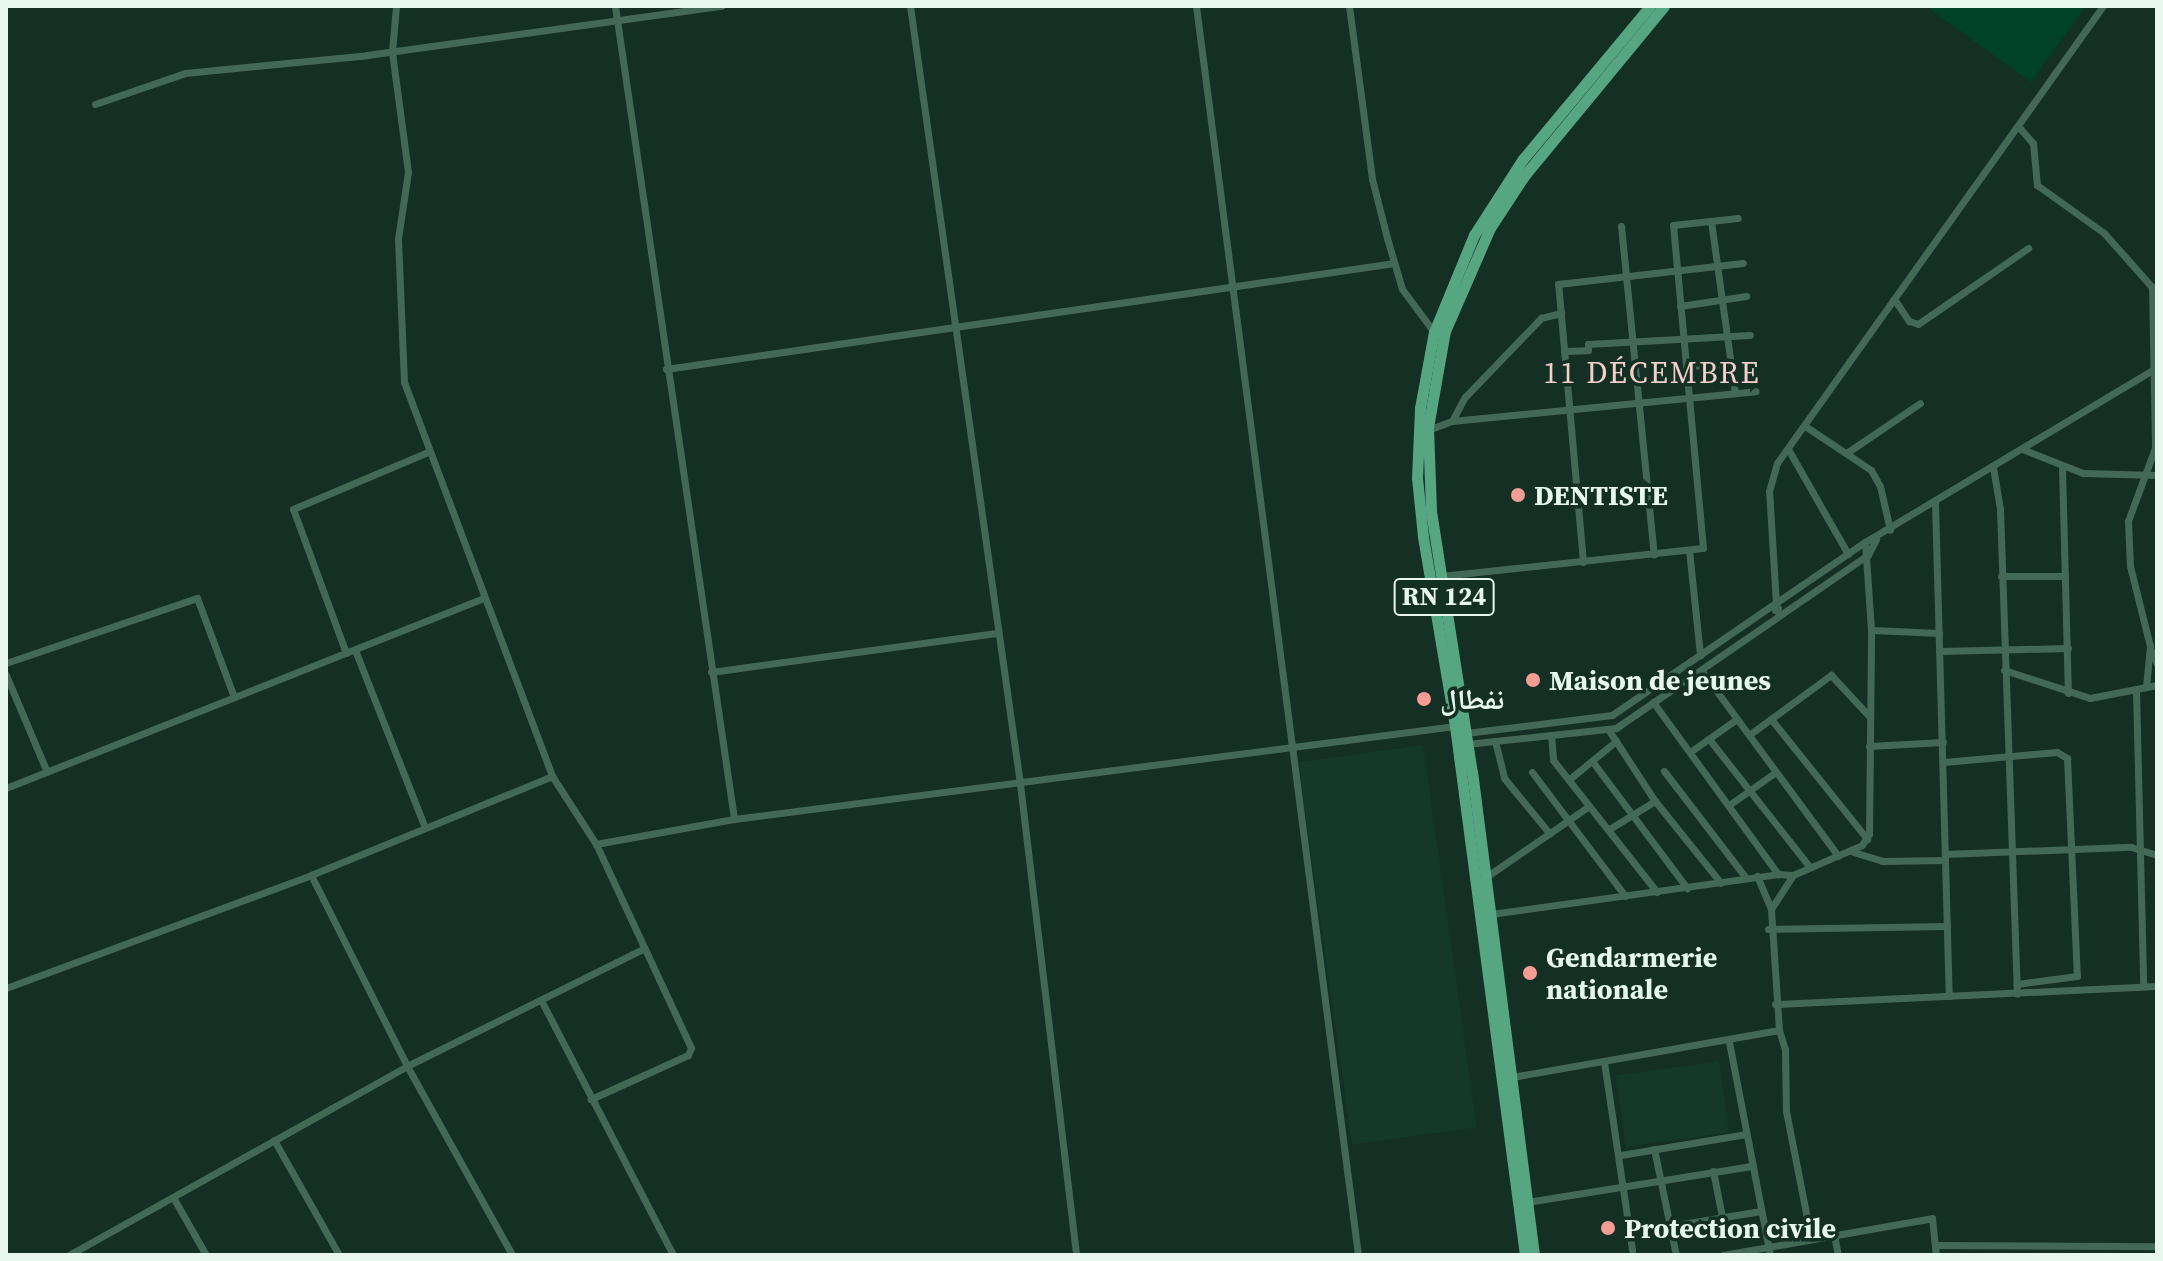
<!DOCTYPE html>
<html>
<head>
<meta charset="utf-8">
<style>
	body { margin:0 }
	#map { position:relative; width:2163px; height:1261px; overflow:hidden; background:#142f23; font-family:"Source Serif 4","Noto Naskh Arabic",serif }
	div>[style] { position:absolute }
	.built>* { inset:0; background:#153929; transform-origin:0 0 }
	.green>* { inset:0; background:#00412a }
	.minor>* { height:7px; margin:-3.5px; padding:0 3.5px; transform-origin:3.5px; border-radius:3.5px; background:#446856 }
	.primary>* { height:11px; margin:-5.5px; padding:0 5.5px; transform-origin:5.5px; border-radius:5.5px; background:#57a682 }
	.dots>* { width:22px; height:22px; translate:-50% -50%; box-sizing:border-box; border:4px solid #142f23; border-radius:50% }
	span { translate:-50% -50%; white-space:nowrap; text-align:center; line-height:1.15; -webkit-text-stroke:7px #142f23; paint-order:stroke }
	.shield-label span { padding:2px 6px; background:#142f23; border:2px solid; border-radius:6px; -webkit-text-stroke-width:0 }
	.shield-label { font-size:26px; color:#e7f7ee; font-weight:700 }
	.poi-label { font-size:28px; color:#e7f7ee; font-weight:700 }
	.left { translate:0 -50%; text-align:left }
	.neighbourhood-label { font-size:30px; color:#f4d0cd; letter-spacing:2px }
	.frame { position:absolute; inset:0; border:8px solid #e7f7ee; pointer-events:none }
</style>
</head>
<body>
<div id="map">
	<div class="built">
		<i style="left:1423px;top:745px;width:386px;height:126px;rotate:82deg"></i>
		<i style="left:1719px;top:1061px;width:72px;height:104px;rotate:82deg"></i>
	</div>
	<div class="green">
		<i style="clip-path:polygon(1925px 6px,2086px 6px,2031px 82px)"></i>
	</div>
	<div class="minor">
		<i style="left:396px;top:6px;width:46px;rotate:95deg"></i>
		<i style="left:392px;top:52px;width:121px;rotate:82.4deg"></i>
		<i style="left:408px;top:172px;width:68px;rotate:98.5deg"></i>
		<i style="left:398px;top:239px;width:143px;rotate:87.6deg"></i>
		<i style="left:404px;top:382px;width:421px;rotate:69.4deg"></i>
		<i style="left:552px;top:776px;width:81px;rotate:57.1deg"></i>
		<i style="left:596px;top:844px;width:225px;rotate:65deg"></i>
		<i style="left:691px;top:1048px;width:8px;rotate:113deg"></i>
		<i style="left:688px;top:1055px;width:107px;rotate:155.6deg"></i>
		<i style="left:615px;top:6px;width:822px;rotate:81.67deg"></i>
		<i style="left:910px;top:6px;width:786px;rotate:81.95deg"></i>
		<i style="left:1020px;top:784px;width:474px;rotate:83.2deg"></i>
		<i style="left:1196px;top:6px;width:1259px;rotate:82.61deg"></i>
		<i style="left:1349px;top:6px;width:175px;rotate:82.4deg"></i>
		<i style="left:1372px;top:179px;width:61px;rotate:75.7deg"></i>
		<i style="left:1387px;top:238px;width:53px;rotate:73.6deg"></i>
		<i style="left:1402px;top:289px;width:54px;rotate:53.3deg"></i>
		<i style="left:95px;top:104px;width:95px;rotate:-19deg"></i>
		<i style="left:185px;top:73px;width:183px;rotate:-5.6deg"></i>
		<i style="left:367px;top:55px;width:358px;rotate:-7.9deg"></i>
		<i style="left:2018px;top:126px;width:23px;rotate:49deg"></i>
		<i style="left:2033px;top:143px;width:42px;rotate:84.6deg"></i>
		<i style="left:2037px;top:185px;width:82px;rotate:35.6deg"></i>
		<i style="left:2104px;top:233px;width:72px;rotate:48.4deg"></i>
		<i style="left:2152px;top:287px;width:161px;rotate:88.9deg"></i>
		<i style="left:2155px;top:448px;width:78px;rotate:110.3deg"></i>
		<i style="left:2128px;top:521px;width:45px;rotate:87.5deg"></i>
		<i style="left:2130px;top:566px;width:82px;rotate:76deg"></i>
		<i style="left:2150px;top:646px;width:41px;rotate:95.6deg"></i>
		<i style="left:1711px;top:221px;width:174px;rotate:82.1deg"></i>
		<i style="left:1621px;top:226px;width:330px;rotate:84.3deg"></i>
		<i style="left:1894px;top:299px;width:27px;rotate:56deg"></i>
		<i style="left:1909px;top:321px;width:9px;rotate:18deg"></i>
		<i style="left:1918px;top:324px;width:134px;rotate:-34.6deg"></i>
		<i style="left:1680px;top:306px;width:67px;rotate:-8.6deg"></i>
		<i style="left:1564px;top:351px;width:24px;rotate:-2deg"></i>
		<i style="left:1588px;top:350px;width:6px;rotate:-90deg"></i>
		<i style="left:1588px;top:344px;width:162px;rotate:-3.2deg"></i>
		<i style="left:1686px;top:366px;width:46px;rotate:-2.5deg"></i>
		<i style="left:666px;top:369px;width:736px;rotate:-8.28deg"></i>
		<i style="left:1452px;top:421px;width:305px;rotate:-5.6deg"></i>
		<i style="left:1805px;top:426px;width:79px;rotate:33.7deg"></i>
		<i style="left:1871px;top:470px;width:18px;rotate:61deg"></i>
		<i style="left:1880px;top:486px;width:45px;rotate:77.2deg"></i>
		<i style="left:1428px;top:430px;width:26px;rotate:-21deg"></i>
		<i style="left:1452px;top:421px;width:27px;rotate:-62deg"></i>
		<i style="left:1465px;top:397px;width:110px;rotate:-46.1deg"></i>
		<i style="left:1541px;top:318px;width:21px;rotate:-14deg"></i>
		<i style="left:1788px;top:449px;width:121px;rotate:60.3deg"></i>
		<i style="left:2022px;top:449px;width:66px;rotate:21.5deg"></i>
		<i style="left:2083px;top:473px;width:74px;rotate:1.5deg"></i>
		<i style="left:1848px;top:452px;width:87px;rotate:-34.2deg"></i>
		<i style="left:1993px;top:467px;width:43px;rotate:80.5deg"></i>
		<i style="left:2000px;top:509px;width:485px;rotate:88deg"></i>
		<i style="left:2062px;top:468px;width:225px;rotate:88.5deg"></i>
		<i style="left:1935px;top:503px;width:493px;rotate:88.4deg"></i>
		<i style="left:1689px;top:550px;width:106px;rotate:84deg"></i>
		<i style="left:1583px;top:562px;width:279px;rotate:-95.1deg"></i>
		<i style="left:1558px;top:284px;width:186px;rotate:-6.5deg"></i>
		<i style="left:1441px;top:576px;width:263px;rotate:-6.1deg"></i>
		<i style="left:1703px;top:548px;width:324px;rotate:-95.3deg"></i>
		<i style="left:1673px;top:225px;width:65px;rotate:-6.1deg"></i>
		<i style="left:2001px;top:576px;width:64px"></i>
		<i style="left:1776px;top:604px;width:113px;rotate:-93.5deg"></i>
		<i style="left:1769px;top:491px;width:29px;rotate:-74deg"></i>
		<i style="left:1777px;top:463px;width:561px;rotate:-54.5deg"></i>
		<i style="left:1775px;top:607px;width:3px;rotate:18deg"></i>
		<i style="left:1778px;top:608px;width:3px;rotate:108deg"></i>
		<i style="left:1777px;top:611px;width:2px;rotate:-153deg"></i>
		<i style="left:1775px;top:610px;width:3px;rotate:-90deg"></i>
		<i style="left:1871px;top:630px;width:68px;rotate:2.5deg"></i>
		<i style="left:2150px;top:648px;width:17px;rotate:66deg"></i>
		<i style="left:355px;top:650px;width:191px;rotate:68.5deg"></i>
		<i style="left:1939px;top:651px;width:129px;rotate:-1.3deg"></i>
		<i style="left:346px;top:653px;width:153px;rotate:-110.2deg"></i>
		<i style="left:293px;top:509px;width:147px;rotate:-22.9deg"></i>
		<i style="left:6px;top:663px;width:202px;rotate:-18.8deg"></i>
		<i style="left:197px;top:598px;width:106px;rotate:69.5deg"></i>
		<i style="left:1701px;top:670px;width:231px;rotate:53.6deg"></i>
		<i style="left:2004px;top:670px;width:90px;rotate:18deg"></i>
		<i style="left:2090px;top:698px;width:68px;rotate:-11deg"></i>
		<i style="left:711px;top:672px;width:288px;rotate:-7.8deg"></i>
		<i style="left:6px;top:675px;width:105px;rotate:67.1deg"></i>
		<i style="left:2136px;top:690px;width:296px;rotate:88.6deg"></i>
		<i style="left:1653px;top:702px;width:213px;rotate:54deg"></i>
		<i style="left:1778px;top:874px;width:15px;rotate:4deg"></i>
		<i style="left:1771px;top:719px;width:154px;rotate:51.3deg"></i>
		<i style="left:1608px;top:729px;width:86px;rotate:56.9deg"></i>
		<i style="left:1655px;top:801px;width:105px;rotate:51.2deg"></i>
		<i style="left:1466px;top:733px;width:147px;rotate:-7deg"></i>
		<i style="left:1612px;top:715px;width:306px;rotate:-34.4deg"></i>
		<i style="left:1865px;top:542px;width:340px;rotate:-30.9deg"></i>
		<i style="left:1551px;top:735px;width:25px;rotate:85deg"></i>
		<i style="left:1553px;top:760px;width:168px;rotate:51.8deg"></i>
		<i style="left:1749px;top:735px;width:102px;rotate:-36.2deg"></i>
		<i style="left:1831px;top:675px;width:56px;rotate:47.2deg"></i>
		<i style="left:1709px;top:739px;width:160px;rotate:51.8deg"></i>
		<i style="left:1495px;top:741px;width:38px;rotate:76deg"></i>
		<i style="left:1504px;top:778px;width:72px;rotate:50.6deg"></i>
		<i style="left:1467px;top:744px;width:150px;rotate:-6.1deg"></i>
		<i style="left:1616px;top:728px;width:306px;rotate:-34.5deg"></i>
		<i style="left:1868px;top:555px;width:18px;rotate:-63deg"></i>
		<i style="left:1869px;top:746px;width:74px;rotate:-3.1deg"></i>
		<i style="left:1690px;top:752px;width:57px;rotate:-35.1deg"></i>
		<i style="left:1592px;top:761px;width:159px;rotate:53.2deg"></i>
		<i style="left:1944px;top:762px;width:113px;rotate:-5.1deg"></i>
		<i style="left:2057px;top:752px;width:12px;rotate:31deg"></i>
		<i style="left:2067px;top:758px;width:218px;rotate:87.4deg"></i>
		<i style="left:2077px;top:976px;width:61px;rotate:172.4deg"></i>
		<i style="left:1664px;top:771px;width:135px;rotate:52.5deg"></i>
		<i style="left:1532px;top:772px;width:155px;rotate:53.1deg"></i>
		<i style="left:1572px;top:777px;width:57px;rotate:-39.3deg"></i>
		<i style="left:6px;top:788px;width:514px;rotate:-21.68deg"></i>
		<i style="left:1729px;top:805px;width:57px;rotate:-35.1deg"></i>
		<i style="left:1611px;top:828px;width:52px;rotate:-31.5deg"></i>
		<i style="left:596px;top:844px;width:140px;rotate:-10.3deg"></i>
		<i style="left:734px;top:819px;width:727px;rotate:-7.35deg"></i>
		<i style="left:1850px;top:851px;width:34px;rotate:17deg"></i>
		<i style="left:1882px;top:861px;width:63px;rotate:-0.9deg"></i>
		<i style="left:1945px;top:854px;width:186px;rotate:-2.2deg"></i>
		<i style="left:2131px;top:847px;width:27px;rotate:17deg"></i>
		<i style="left:311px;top:875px;width:214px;rotate:63.3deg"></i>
		<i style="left:407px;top:1066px;width:216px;rotate:60.9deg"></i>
		<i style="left:1757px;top:876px;width:36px;rotate:67deg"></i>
		<i style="left:1486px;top:877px;width:125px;rotate:-34.6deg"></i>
		<i style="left:1491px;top:914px;width:290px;rotate:-7.9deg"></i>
		<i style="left:1768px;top:929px;width:179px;rotate:-1deg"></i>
		<i style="left:6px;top:988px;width:325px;rotate:-20.3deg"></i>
		<i style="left:311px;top:875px;width:261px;rotate:-22.3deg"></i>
		<i style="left:542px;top:1002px;width:285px;rotate:62.6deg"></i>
		<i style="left:1775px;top:1004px;width:382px;rotate:-2.7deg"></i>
		<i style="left:1779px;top:1030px;width:21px;rotate:73deg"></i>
		<i style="left:1785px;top:1050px;width:61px;rotate:89.1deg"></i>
		<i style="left:1786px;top:1111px;width:130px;rotate:78.9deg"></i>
		<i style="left:1729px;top:1042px;width:217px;rotate:79.1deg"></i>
		<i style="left:1604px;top:1062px;width:190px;rotate:81.5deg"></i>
		<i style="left:1512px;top:1077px;width:271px;rotate:-10deg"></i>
		<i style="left:1779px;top:1030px;width:121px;rotate:-93.8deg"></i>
		<i style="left:1771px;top:909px;width:40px;rotate:-57.1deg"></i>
		<i style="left:1793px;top:875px;width:75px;rotate:-23.5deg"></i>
		<i style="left:1862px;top:845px;width:13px;rotate:-58deg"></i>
		<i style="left:1869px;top:834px;width:204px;rotate:-89.4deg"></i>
		<i style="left:1871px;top:630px;width:88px;rotate:-93.9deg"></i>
		<i style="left:274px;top:1140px;width:132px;rotate:60.5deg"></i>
		<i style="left:1654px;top:1149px;width:108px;rotate:78.3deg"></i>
		<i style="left:1621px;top:1155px;width:127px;rotate:-9.5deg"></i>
		<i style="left:1713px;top:1171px;width:47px;rotate:78.9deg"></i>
		<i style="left:174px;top:1199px;width:64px;rotate:60.3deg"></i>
		<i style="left:1527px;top:1202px;width:229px;rotate:-9.1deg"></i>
		<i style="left:1670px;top:1226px;width:92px;rotate:-9.4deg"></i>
		<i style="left:1834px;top:1235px;width:20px;rotate:79deg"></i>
		<i style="left:1935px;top:1245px;width:222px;rotate:0.3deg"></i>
		<i style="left:69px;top:1255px;width:387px;rotate:-29.2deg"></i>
		<i style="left:407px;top:1066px;width:263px;rotate:-26.4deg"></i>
		<i style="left:1723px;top:1255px;width:212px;rotate:-10deg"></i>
		<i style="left:1932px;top:1218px;width:37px;rotate:84deg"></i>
	</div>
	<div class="primary">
		<i style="left:1525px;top:1255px;width:534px;rotate:-97.54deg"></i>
		<i style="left:1455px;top:726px;width:193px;rotate:-99.6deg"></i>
		<i style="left:1423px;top:536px;width:58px;rotate:-95.9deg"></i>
		<i style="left:1417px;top:478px;width:70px;rotate:-87.5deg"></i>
		<i style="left:1420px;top:408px;width:77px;rotate:-79.6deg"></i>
		<i style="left:1434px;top:332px;width:105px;rotate:-67.6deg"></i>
		<i style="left:1474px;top:235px;width:90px;rotate:-57.2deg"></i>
		<i style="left:1523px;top:159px;width:199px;rotate:-50.3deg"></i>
		<i style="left:1534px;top:1255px;width:486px;rotate:-97.3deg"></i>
		<i style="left:1472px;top:773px;width:266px;rotate:-98.9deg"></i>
		<i style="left:1431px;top:510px;width:83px;rotate:-92.1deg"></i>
		<i style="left:1428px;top:427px;width:97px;rotate:-80deg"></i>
		<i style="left:1445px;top:331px;width:112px;rotate:-66.4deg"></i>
		<i style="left:1490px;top:228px;width:62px;rotate:-56.8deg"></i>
		<i style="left:1524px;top:176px;width:220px;rotate:-50.5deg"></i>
	</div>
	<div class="dots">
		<i style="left:1518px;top:495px;background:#f59c95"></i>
		<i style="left:1533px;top:680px;background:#f59c95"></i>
		<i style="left:1424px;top:699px;background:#f59c95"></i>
		<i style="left:1530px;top:973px;background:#f59c95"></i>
		<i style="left:1608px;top:1228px;background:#f59c95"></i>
	</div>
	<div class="shield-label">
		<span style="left:1444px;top:597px">RN 124</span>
	</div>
	<div class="poi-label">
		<span class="left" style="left:1534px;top:495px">DENTISTE</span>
		<span class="left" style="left:1549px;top:680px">Maison de jeunes</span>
		<span class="left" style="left:1440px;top:699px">نفطال</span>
		<span class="left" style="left:1546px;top:973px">Gendarmerie<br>nationale</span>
		<span class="left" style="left:1624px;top:1228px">Protection civile</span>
	</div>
	<div class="neighbourhood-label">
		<span style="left:1652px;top:373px">11 DÉCEMBRE</span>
	</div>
	<div class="frame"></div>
</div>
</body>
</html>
